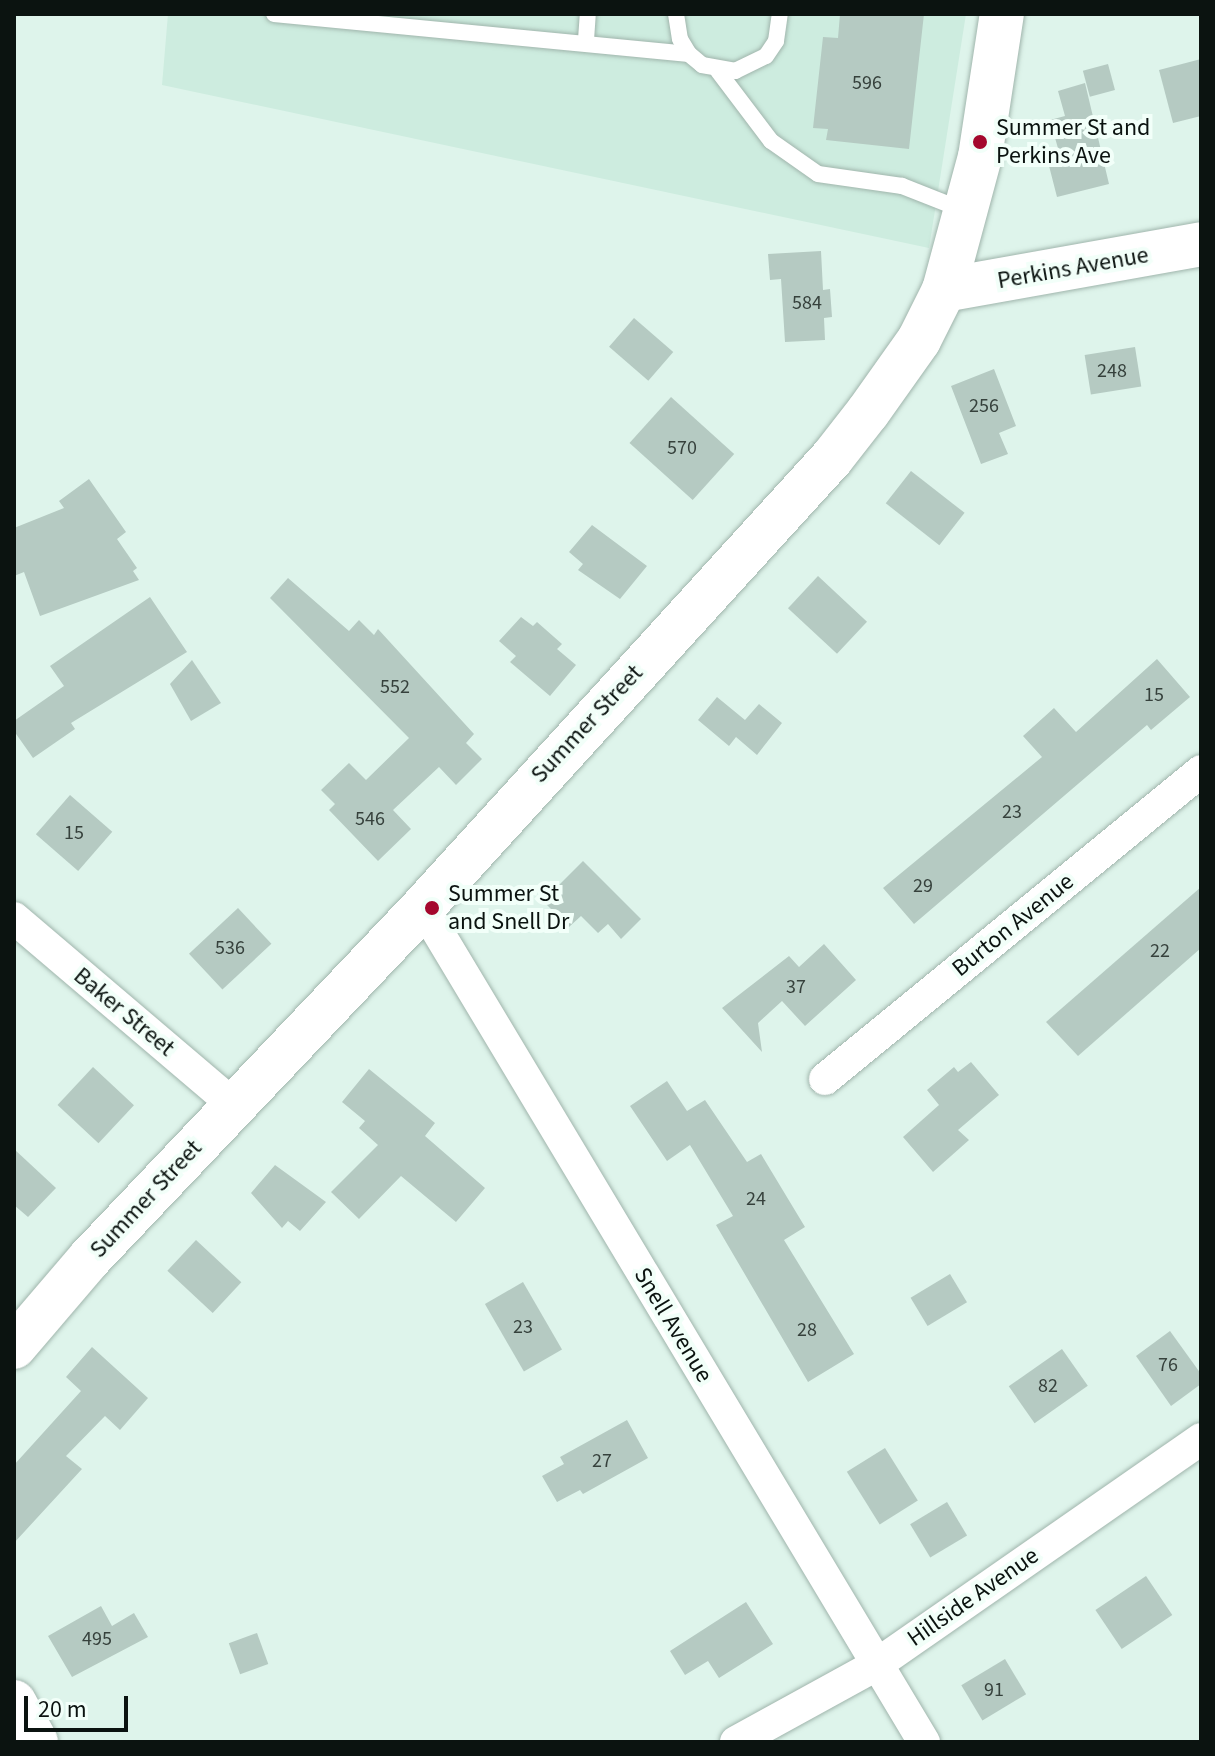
<!DOCTYPE html>
<html>
<head>
<meta charset="utf-8">
<style>
	body { margin:0 }
	#map { position:relative; width:1215px; height:1756px; overflow:hidden; background:#def4eb; font-family:"Source Sans 3",sans-serif }
	div>[style] { position:absolute }
	.built>* { inset:0; background:#cdecdf }
	.building>* { inset:0; background:#b5cac2; transform-origin:0 0 }
	.roads { filter:drop-shadow(0 0 2px #a0b5ac) drop-shadow(0 0 2px #a0b5ac) }
	.lane>* { height:16px; margin:-8px; padding:0 8px; transform-origin:8px; border-radius:8px; background:#fff }
	.street>* { height:32px; margin:-16px; padding:0 16px; transform-origin:16px; border-radius:16px; background:#fff }
	.secondary>* { height:44px; margin:-22px; padding:0 22px; transform-origin:22px; border-radius:22px; background:#fff }
	.dots>* { width:22px; height:22px; translate:-50% -50%; box-sizing:border-box; border:4px solid #f2fff9; border-radius:50% }
	span { translate:-50% -50%; white-space:nowrap; text-align:center; line-height:1.15; -webkit-text-stroke:8px #f2fff9; paint-order:stroke }
	.number-label { font-size:20px; color:#36413c }
	.number-label span { -webkit-text-stroke-width:0 }
	.poi-label { font-size:24px; color:#0b1310 }
	.left { translate:0 -50%; text-align:left }
	.street-label { font-size:24px; color:#0b1310 }
	.frame { position:absolute; inset:0; border:16px solid #0b1310; pointer-events:none }
	.scale { position:absolute; left:24px; top:1696px; width:104px; height:36px; box-sizing:border-box; border:4px solid #0b1310; border-top:0; padding-left:10px; font-size:24px; line-height:28px; white-space:nowrap; color:#0b1310; -webkit-text-stroke:6px #f2fff9; paint-order:stroke }
</style>
</head>
<body>
<div id="map">
	<div class="built">
		<i style="clip-path:polygon(168px 14px,966px 14px,929px 248px,162px 85px)"></i>
	</div>
	<div class="building">
		<i style="clip-path:polygon(840px 14px,924px 14px,909px 149px,826px 140px,828px 129px,813px 128px,823px 37px,838px 38px)"></i>
		<i style="clip-path:polygon(1201px 59px,1201px 116px,1173px 123px,1159px 70px)"></i>
		<i style="left:1108px;top:64px;width:27px;height:26px;rotate:75deg"></i>
		<i style="clip-path:polygon(1085px 83px,1109px 184px,1057px 197px,1048px 162px,1061px 159px,1050px 120px,1065px 116px,1058px 91px)"></i>
		<i style="clip-path:polygon(821px 251px,823px 290px,830px 289px,832px 317px,824px 318px,825px 340px,785px 342px,781px 279px,770px 280px,768px 254px)"></i>
		<i style="left:634px;top:318px;width:52px;height:38px;rotate:41deg"></i>
		<i style="left:1135px;top:347px;width:40px;height:51px;rotate:81deg"></i>
		<i style="clip-path:polygon(994px 369px,1016px 426px,999px 433px,1008px 454px,981px 464px,951px 386px)"></i>
		<i style="left:671px;top:397px;width:85px;height:62px;rotate:42deg"></i>
		<i style="left:911px;top:471px;width:68px;height:41px;rotate:38deg"></i>
		<i style="clip-path:polygon(89px 479px,126px 532px,117px 539px,137px 568px,133px 571px,139px 580px,40px 616px,24px 572px,14px 576px,14px 528px,64px 508px,59px 501px)"></i>
		<i style="clip-path:polygon(592px 525px,647px 566px,620px 599px,578px 570px,583px 564px,569px 552px)"></i>
		<i style="left:818px;top:576px;width:67px;height:44px;rotate:43deg"></i>
		<i style="clip-path:polygon(288px 578px,349px 631px,359px 620px,374px 635px,378px 629px,474px 734px,466px 743px,482px 759px,456px 785px,439px 767px,393px 810px,411px 829px,378px 861px,329px 810px,335px 804px,321px 790px,349px 763px,366px 780px,409px 738px,270px 598px)"></i>
		<i style="clip-path:polygon(150px 597px,187px 652px,71px 723px,75px 729px,33px 758px,14px 731px,14px 721px,64px 686px,50px 666px)"></i>
		<i style="clip-path:polygon(521px 617px,533px 626px,537px 622px,562px 644px,557px 649px,576px 665px,550px 696px,510px 662px,516px 656px,499px 641px)"></i>
		<i style="clip-path:polygon(1157px 659px,1190px 697px,1151px 730px,1147px 725px,914px 924px,883px 888px,1042px 757px,1023px 736px,1054px 708px,1076px 732px)"></i>
		<i style="clip-path:polygon(192px 660px,221px 703px,191px 721px,170px 684px)"></i>
		<i style="clip-path:polygon(717px 697px,745px 720px,759px 704px,782px 723px,757px 755px,736px 737px,729px 746px,698px 720px)"></i>
		<i style="left:70px;top:795px;width:56px;height:52px;rotate:41deg"></i>
		<i style="clip-path:polygon(583px 861px,641px 919px,621px 939px,608px 924px,598px 933px,581px 916px,569px 927px,543px 901px)"></i>
		<i style="clip-path:polygon(1201px 887px,1201px 948px,1078px 1056px,1046px 1022px)"></i>
		<i style="left:238px;top:908px;width:49px;height:67px;rotate:47deg"></i>
		<i style="clip-path:polygon(824px 944px,856px 980px,805px 1026px,782px 1001px,758px 1023px,762px 1052px,722px 1008px,789px 956px,799px 967px)"></i>
		<i style="clip-path:polygon(971px 1062px,999px 1095px,958px 1130px,969px 1140px,933px 1172px,903px 1137px,939px 1105px,927px 1090px,954px 1067px,958px 1072px)"></i>
		<i style="left:93px;top:1067px;width:56px;height:52px;rotate:43deg"></i>
		<i style="clip-path:polygon(369px 1069px,435px 1123px,425px 1136px,485px 1188px,456px 1222px,401px 1176px,359px 1219px,331px 1192px,378px 1145px,359px 1128px,365px 1121px,342px 1102px)"></i>
		<i style="clip-path:polygon(667px 1081px,687px 1111px,705px 1100px,747px 1162px,761px 1154px,805px 1227px,784px 1240px,854px 1354px,808px 1382px,716px 1225px,733px 1216px,690px 1145px,667px 1161px,630px 1106px)"></i>
		<i style="clip-path:polygon(14px 1149px,56px 1188px,28px 1217px,14px 1205px)"></i>
		<i style="clip-path:polygon(275px 1165px,326px 1202px,300px 1231px,288px 1221px,282px 1228px,251px 1193px)"></i>
		<i style="left:196px;top:1240px;width:62px;height:42px;rotate:43deg"></i>
		<i style="left:950px;top:1274px;width:33px;height:46px;rotate:59deg"></i>
		<i style="left:523px;top:1282px;width:78px;height:44px;rotate:60deg"></i>
		<i style="clip-path:polygon(1170px 1331px,1201px 1374px,1201px 1384px,1171px 1406px,1136px 1356px)"></i>
		<i style="clip-path:polygon(92px 1347px,148px 1398px,120px 1430px,105px 1416px,66px 1456px,82px 1469px,14px 1543px,14px 1465px,81px 1391px,66px 1377px)"></i>
		<i style="left:1062px;top:1349px;width:45px;height:65px;rotate:55deg"></i>
		<i style="clip-path:polygon(627px 1420px,648px 1458px,583px 1494px,580px 1490px,557px 1502px,542px 1476px,564px 1464px,560px 1457px)"></i>
		<i style="left:885px;top:1448px;width:62px;height:45px;rotate:58deg"></i>
		<i style="left:947px;top:1502px;width:39px;height:43px;rotate:59deg"></i>
		<i style="left:1146px;top:1576px;width:47px;height:61px;rotate:56deg"></i>
		<i style="clip-path:polygon(746px 1602px,773px 1644px,719px 1678px,708px 1661px,685px 1675px,670px 1651px)"></i>
		<i style="clip-path:polygon(101px 1606px,112px 1626px,134px 1613px,148px 1637px,72px 1677px,48px 1636px)"></i>
		<i style="left:257px;top:1633px;width:33px;height:30px;rotate:70deg"></i>
		<i style="left:1005px;top:1659px;width:41px;height:51px;rotate:59deg"></i>
	</div>
	<div class="roads">
		<div class="lane">
			<i style="left:274px;top:14px;width:417px;rotate:5.5deg"></i>
			<i style="left:676px;top:14px;width:25px;rotate:81deg"></i>
			<i style="left:680px;top:39px;width:17px;rotate:59deg"></i>
			<i style="left:689px;top:54px;width:17px;rotate:40deg"></i>
			<i style="left:702px;top:65px;width:34px;rotate:10deg"></i>
			<i style="left:735px;top:71px;width:34px;rotate:-26deg"></i>
			<i style="left:766px;top:56px;width:18px;rotate:-56deg"></i>
			<i style="left:776px;top:41px;width:27px;rotate:-82deg"></i>
			<i style="left:586px;top:40px;width:26px;rotate:-86deg"></i>
			<i style="left:718px;top:71px;width:88px;rotate:52.9deg"></i>
			<i style="left:771px;top:141px;width:57px;rotate:35.1deg"></i>
			<i style="left:818px;top:174px;width:85px;rotate:8.1deg"></i>
			<i style="left:902px;top:186px;width:66px;rotate:21.5deg"></i>
		</div>
		<div class="street">
			<i style="left:423px;top:907px;width:974px;rotate:59.04deg"></i>
			<i style="left:14px;top:918px;width:289px;rotate:40.4deg"></i>
			<i style="left:825px;top:1079px;width:486px;rotate:-39.3deg"></i>
			<i style="left:736px;top:1742px;width:160px;rotate:-28.8deg"></i>
			<i style="left:876px;top:1665px;width:396px;rotate:-34.8deg"></i>
		</div>
		<div class="secondary">
			<i style="left:944px;top:290px;width:261px;rotate:-10.1deg"></i>
			<i style="left:14px;top:1347px;width:117px;rotate:-49.5deg"></i>
			<i style="left:90px;top:1258px;width:484px;rotate:-46.5deg"></i>
			<i style="left:423px;top:907px;width:607px;rotate:-47.67deg"></i>
			<i style="left:832px;top:458px;width:58px;rotate:-52deg"></i>
			<i style="left:868px;top:412px;width:88px;rotate:-54.7deg"></i>
			<i style="left:919px;top:340px;width:56px;rotate:-63.4deg"></i>
			<i style="left:944px;top:290px;width:138px;rotate:-74.9deg"></i>
			<i style="left:980px;top:157px;width:145px;rotate:-81.3deg"></i>
			<i style="left:14px;top:1702px;width:46px;rotate:61.2deg"></i>
		</div>
	</div>
	<div class="dots">
		<i style="left:980px;top:142px;background:#a4082d"></i>
		<i style="left:432px;top:908px;background:#a4082d"></i>
	</div>
	<div class="number-label">
		<span style="left:867px;top:83px">596</span>
		<span style="left:807px;top:303px">584</span>
		<span style="left:1112px;top:371px">248</span>
		<span style="left:984px;top:406px">256</span>
		<span style="left:682px;top:448px">570</span>
		<span style="left:395px;top:687px">552</span>
		<span style="left:1154px;top:695px">15</span>
		<span style="left:1012px;top:812px">23</span>
		<span style="left:370px;top:819px">546</span>
		<span style="left:74px;top:833px">15</span>
		<span style="left:923px;top:886px">29</span>
		<span style="left:230px;top:948px">536</span>
		<span style="left:1160px;top:951px">22</span>
		<span style="left:796px;top:987px">37</span>
		<span style="left:756px;top:1199px">24</span>
		<span style="left:523px;top:1327px">23</span>
		<span style="left:807px;top:1330px">28</span>
		<span style="left:1168px;top:1365px">76</span>
		<span style="left:1048px;top:1386px">82</span>
		<span style="left:602px;top:1461px">27</span>
		<span style="left:97px;top:1639px">495</span>
		<span style="left:994px;top:1690px">91</span>
	</div>
	<div class="poi-label">
		<span class="left" style="left:996px;top:142px">Summer St and<br>Perkins Ave</span>
		<span class="left" style="left:448px;top:908px">Summer St<br>and Snell Dr</span>
	</div>
	<div class="street-label">
		<span style="left:1073px;top:268px;rotate:-10deg">Perkins Avenue</span>
		<span style="left:587px;top:724px;rotate:-47deg">Summer Street</span>
		<span style="left:1013px;top:925px;rotate:-39deg">Burton Avenue</span>
		<span style="left:124px;top:1012px;rotate:40deg">Baker Street</span>
		<span style="left:146px;top:1199px;rotate:-47deg">Summer Street</span>
		<span style="left:673px;top:1325px;rotate:59deg">Snell Avenue</span>
		<span style="left:973px;top:1597px;rotate:-35deg">Hillside Avenue</span>
	</div>
	<div class="frame"></div>
	<div class="scale">20 m</div>
</div>
</body>
</html>
